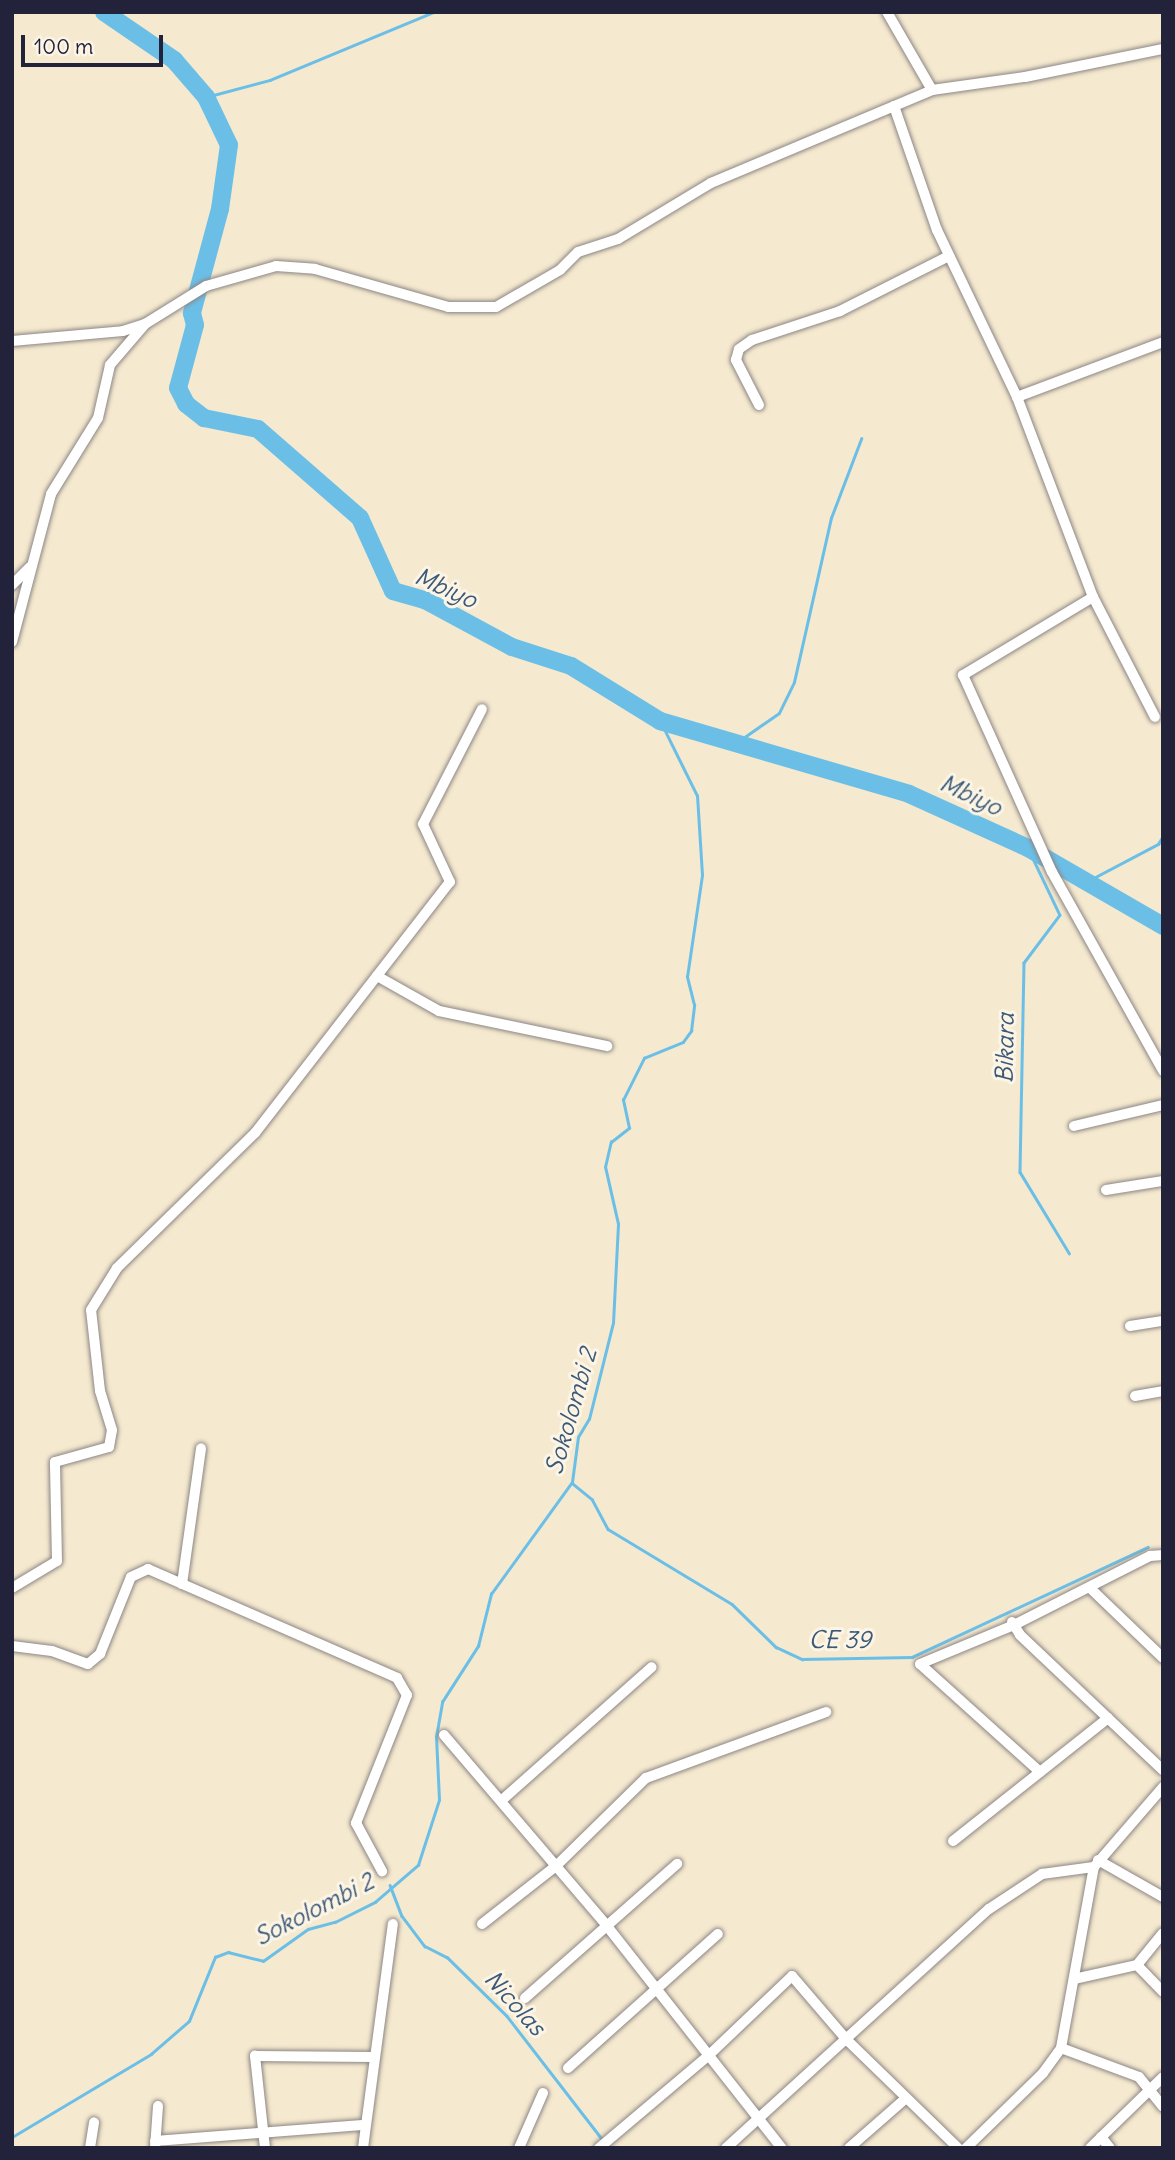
<!DOCTYPE html>
<html>
<head>
<meta charset="utf-8">
<style>
	body { margin:0 }
	#map { position:relative; width:1175px; height:2160px; overflow:hidden; background:#f5e9cf; font-family:Delius,sans-serif }
	div>[style] { position:absolute }
	.stream>* { height:2.5px; margin:-1.25px; padding:0 1.25px; transform-origin:1.25px; border-radius:1.25px; background:#6bbfe7 }
	.river>* { height:18px; margin:-9px; padding:0 9px; transform-origin:9px; border-radius:9px; background:#6bbfe7 }
	.roads { filter:drop-shadow(0 0 2px #8c8685) drop-shadow(0 0 2px #8c8685) }
	.street>* { height:10px; margin:-5px; padding:0 5px; transform-origin:5px; border-radius:5px; background:#fff }
	span { translate:-50% -50%; white-space:nowrap; text-align:center; line-height:1.15; -webkit-text-stroke:6px #fcf5e5; paint-order:stroke }
	.water-label { font-size:24px; color:#3c5977; font-style:italic }
	.frame { position:absolute; inset:0; border:14px solid #22223b; pointer-events:none }
	.scale { position:absolute; left:21px; top:35px; width:142px; height:32px; box-sizing:border-box; border:4px solid #22223b; border-top:0; padding-left:9px; font-size:21px; line-height:24px; white-space:nowrap; color:#22223b; -webkit-text-stroke:5px #fcf5e5; paint-order:stroke }
</style>
</head>
<body>
<div id="map">
	<div class="stream">
		<i style="left:206px;top:97px;width:66px;rotate:-14.9deg"></i>
		<i style="left:270px;top:80px;width:177px;rotate:-22.6deg"></i>
		<i style="left:736px;top:743px;width:52px;rotate:-34.9deg"></i>
		<i style="left:779px;top:713px;width:34px;rotate:-64deg"></i>
		<i style="left:794px;top:682px;width:168px;rotate:-77.3deg"></i>
		<i style="left:831px;top:518px;width:85px;rotate:-69.2deg"></i>
		<i style="left:1028px;top:848px;width:74px;rotate:64.5deg"></i>
		<i style="left:1060px;top:915px;width:60px;rotate:126.9deg"></i>
		<i style="left:1024px;top:963px;width:209px;rotate:91.1deg"></i>
		<i style="left:1020px;top:1172px;width:95px;rotate:58.8deg"></i>
		<i style="left:1084px;top:883px;width:84px;rotate:-27.8deg"></i>
		<i style="left:1158px;top:844px;width:9px;rotate:-58deg"></i>
		<i style="left:572px;top:1483px;width:26px;rotate:39deg"></i>
		<i style="left:592px;top:1499px;width:34px;rotate:62deg"></i>
		<i style="left:608px;top:1529px;width:145px;rotate:31.2deg"></i>
		<i style="left:732px;top:1604px;width:62px;rotate:44.3deg"></i>
		<i style="left:776px;top:1647px;width:29px;rotate:25deg"></i>
		<i style="left:802px;top:1659px;width:110px;rotate:-1deg"></i>
		<i style="left:912px;top:1657px;width:260px;rotate:-25deg"></i>
		<i style="left:390px;top:1885px;width:33px;rotate:69deg"></i>
		<i style="left:402px;top:1916px;width:38px;rotate:53deg"></i>
		<i style="left:425px;top:1946px;width:25px;rotate:27deg"></i>
		<i style="left:447px;top:1957px;width:84px;rotate:44.5deg"></i>
		<i style="left:507px;top:2016px;width:157px;rotate:52.3deg"></i>
		<i style="left:12px;top:2137px;width:162px;rotate:-30.8deg"></i>
		<i style="left:151px;top:2054px;width:50px;rotate:-41deg"></i>
		<i style="left:189px;top:2021px;width:69px;rotate:-67.9deg"></i>
		<i style="left:215px;top:1957px;width:14px;rotate:-21deg"></i>
		<i style="left:228px;top:1952px;width:36px;rotate:14deg"></i>
		<i style="left:263px;top:1961px;width:55px;rotate:-35.4deg"></i>
		<i style="left:308px;top:1929px;width:28px;rotate:-15deg"></i>
		<i style="left:335px;top:1922px;width:45px;rotate:-26.6deg"></i>
		<i style="left:375px;top:1902px;width:57px;rotate:-40.7deg"></i>
		<i style="left:418px;top:1865px;width:68px;rotate:-72.1deg"></i>
		<i style="left:439px;top:1800px;width:63px;rotate:-92.7deg"></i>
		<i style="left:436px;top:1737px;width:36px;rotate:-80deg"></i>
		<i style="left:442px;top:1702px;width:67px;rotate:-57.3deg"></i>
		<i style="left:478px;top:1646px;width:54px;rotate:-76deg"></i>
		<i style="left:491px;top:1594px;width:138px;rotate:-54.1deg"></i>
		<i style="left:572px;top:1482px;width:45px;rotate:-82.4deg"></i>
		<i style="left:578px;top:1437px;width:21px;rotate:-59deg"></i>
		<i style="left:589px;top:1419px;width:99px;rotate:-76deg"></i>
		<i style="left:613px;top:1323px;width:99px;rotate:-87.1deg"></i>
		<i style="left:618px;top:1224px;width:58px;rotate:-102.8deg"></i>
		<i style="left:605px;top:1167px;width:26px;rotate:-77deg"></i>
		<i style="left:611px;top:1142px;width:23px;rotate:-38deg"></i>
		<i style="left:629px;top:1128px;width:29px;rotate:-102deg"></i>
		<i style="left:623px;top:1100px;width:47px;rotate:-63.4deg"></i>
		<i style="left:644px;top:1058px;width:42px;rotate:-22.3deg"></i>
		<i style="left:683px;top:1042px;width:14px;rotate:-54deg"></i>
		<i style="left:691px;top:1031px;width:26px;rotate:-83deg"></i>
		<i style="left:694px;top:1005px;width:29px;rotate:-104deg"></i>
		<i style="left:687px;top:977px;width:103px;rotate:-81.6deg"></i>
		<i style="left:702px;top:875px;width:79px;rotate:-93.6deg"></i>
		<i style="left:697px;top:796px;width:84px;rotate:-116.3deg"></i>
	</div>
	<div class="river">
		<i style="left:104px;top:12px;width:85px;rotate:34.4deg"></i>
		<i style="left:174px;top:60px;width:49px;rotate:49.1deg"></i>
		<i style="left:206px;top:97px;width:53px;rotate:64.4deg"></i>
		<i style="left:229px;top:145px;width:65px;rotate:98deg"></i>
		<i style="left:220px;top:209px;width:108px;rotate:105.1deg"></i>
		<i style="left:192px;top:313px;width:12px;rotate:76deg"></i>
		<i style="left:195px;top:325px;width:65px;rotate:105.1deg"></i>
		<i style="left:178px;top:388px;width:18px;rotate:63deg"></i>
		<i style="left:186px;top:404px;width:23px;rotate:38deg"></i>
		<i style="left:204px;top:418px;width:55px;rotate:11.5deg"></i>
		<i style="left:258px;top:429px;width:135px;rotate:41.1deg"></i>
		<i style="left:360px;top:518px;width:80px;rotate:65.7deg"></i>
		<i style="left:393px;top:591px;width:33px;rotate:16deg"></i>
		<i style="left:425px;top:600px;width:99px;rotate:28.4deg"></i>
		<i style="left:512px;top:647px;width:62px;rotate:17.9deg"></i>
		<i style="left:571px;top:666px;width:105px;rotate:31.7deg"></i>
		<i style="left:660px;top:721px;width:259px;rotate:16.3deg"></i>
		<i style="left:909px;top:794px;width:131px;rotate:24.4deg"></i>
		<i style="left:1028px;top:848px;width:156px;rotate:30deg"></i>
	</div>
	<div class="roads">
		<div class="street">
			<i style="left:887px;top:12px;width:90px;rotate:60deg"></i>
			<i style="left:894px;top:106px;width:131px;rotate:70.9deg"></i>
			<i style="left:937px;top:230px;width:185px;rotate:64.4deg"></i>
			<i style="left:1017px;top:397px;width:214px;rotate:69.2deg"></i>
			<i style="left:1093px;top:597px;width:152px;rotate:149deg"></i>
			<i style="left:963px;top:675px;width:216px;rotate:65.7deg"></i>
			<i style="left:1052px;top:872px;width:228px;rotate:60.8deg"></i>
			<i style="left:12px;top:341px;width:111px;rotate:-5.1deg"></i>
			<i style="left:123px;top:331px;width:23px;rotate:-18deg"></i>
			<i style="left:145px;top:324px;width:72px;rotate:-31.9deg"></i>
			<i style="left:206px;top:286px;width:73px;rotate:-15.9deg"></i>
			<i style="left:276px;top:266px;width:39px;rotate:4deg"></i>
			<i style="left:315px;top:269px;width:138px;rotate:15.9deg"></i>
			<i style="left:448px;top:307px;width:48px"></i>
			<i style="left:496px;top:307px;width:74px;rotate:-30deg"></i>
			<i style="left:560px;top:270px;width:25px;rotate:-45deg"></i>
			<i style="left:578px;top:252px;width:42px;rotate:-18deg"></i>
			<i style="left:618px;top:239px;width:109px;rotate:-31.1deg"></i>
			<i style="left:711px;top:183px;width:240px;rotate:-22.8deg"></i>
			<i style="left:932px;top:90px;width:94px;rotate:-8deg"></i>
			<i style="left:1025px;top:77px;width:141px;rotate:-11.5deg"></i>
			<i style="left:1017px;top:397px;width:156px;rotate:-20.6deg"></i>
			<i style="left:759px;top:405px;width:51px;rotate:-117.1deg"></i>
			<i style="left:736px;top:360px;width:11px;rotate:-75deg"></i>
			<i style="left:739px;top:349px;width:16px;rotate:-35deg"></i>
			<i style="left:752px;top:340px;width:93px;rotate:-18.2deg"></i>
			<i style="left:840px;top:311px;width:122px;rotate:-26.8deg"></i>
			<i style="left:12px;top:585px;width:25px;rotate:-45deg"></i>
			<i style="left:1093px;top:597px;width:135px;rotate:62.7deg"></i>
			<i style="left:12px;top:642px;width:153px;rotate:-75.2deg"></i>
			<i style="left:51px;top:494px;width:89px;rotate:-58.3deg"></i>
			<i style="left:98px;top:418px;width:54px;rotate:-77.2deg"></i>
			<i style="left:110px;top:365px;width:54px;rotate:-49.5deg"></i>
			<i style="left:377px;top:976px;width:71px;rotate:29.4deg"></i>
			<i style="left:439px;top:1011px;width:172px;rotate:11.8deg"></i>
			<i style="left:1074px;top:1126px;width:91px;rotate:-13.3deg"></i>
			<i style="left:1106px;top:1190px;width:58px;rotate:-9deg"></i>
			<i style="left:1130px;top:1326px;width:33px;rotate:-9deg"></i>
			<i style="left:1135px;top:1396px;width:28px;rotate:-10deg"></i>
			<i style="left:182px;top:1584px;width:137px;rotate:-82deg"></i>
			<i style="left:12px;top:1588px;width:52px;rotate:-31deg"></i>
			<i style="left:57px;top:1561px;width:99px;rotate:-91.2deg"></i>
			<i style="left:55px;top:1462px;width:56px;rotate:-15.5deg"></i>
			<i style="left:109px;top:1447px;width:17px;rotate:-80deg"></i>
			<i style="left:112px;top:1430px;width:41px;rotate:-107.1deg"></i>
			<i style="left:100px;top:1391px;width:81px;rotate:-96.3deg"></i>
			<i style="left:91px;top:1310px;width:49px;rotate:-58.2deg"></i>
			<i style="left:117px;top:1268px;width:193px;rotate:-44.4deg"></i>
			<i style="left:255px;top:1133px;width:318px;rotate:-52.2deg"></i>
			<i style="left:450px;top:882px;width:64px;rotate:-115deg"></i>
			<i style="left:423px;top:824px;width:129px;rotate:-62.8deg"></i>
			<i style="left:1090px;top:1588px;width:101px;rotate:43.8deg"></i>
			<i style="left:1012px;top:1622px;width:15px;rotate:58deg"></i>
			<i style="left:1020px;top:1635px;width:197px;rotate:43.4deg"></i>
			<i style="left:12px;top:1646px;width:40px;rotate:7.1deg"></i>
			<i style="left:52px;top:1651px;width:38px;rotate:20deg"></i>
			<i style="left:88px;top:1664px;width:16px;rotate:-40deg"></i>
			<i style="left:100px;top:1654px;width:83px;rotate:-68.1deg"></i>
			<i style="left:131px;top:1577px;width:19px;rotate:-25deg"></i>
			<i style="left:148px;top:1569px;width:272px;rotate:23.6deg"></i>
			<i style="left:397px;top:1678px;width:20px;rotate:60deg"></i>
			<i style="left:407px;top:1695px;width:138px;rotate:111.7deg"></i>
			<i style="left:356px;top:1823px;width:55px;rotate:61.6deg"></i>
			<i style="left:444px;top:1735px;width:251px;rotate:49.5deg"></i>
			<i style="left:607px;top:1926px;width:283px;rotate:51.8deg"></i>
			<i style="left:1040px;top:1772px;width:161px;rotate:-138deg"></i>
			<i style="left:920px;top:1664px;width:102px;rotate:-22.5deg"></i>
			<i style="left:1014px;top:1625px;width:153px;rotate:-26.9deg"></i>
			<i style="left:1150px;top:1556px;width:13px;rotate:-4deg"></i>
			<i style="left:502px;top:1800px;width:200px;rotate:-41.6deg"></i>
			<i style="left:953px;top:1841px;width:198px;rotate:-38.4deg"></i>
			<i style="left:1098px;top:1860px;width:75px;rotate:29.6deg"></i>
			<i style="left:482px;top:1924px;width:94px;rotate:-38.1deg"></i>
			<i style="left:556px;top:1866px;width:126px;rotate:-44.4deg"></i>
			<i style="left:646px;top:1778px;width:192px;rotate:-20.1deg"></i>
			<i style="left:1137px;top:1965px;width:37px;rotate:46deg"></i>
			<i style="left:1074px;top:1979px;width:65px;rotate:-12.5deg"></i>
			<i style="left:1137px;top:1965px;width:41px;rotate:-50.9deg"></i>
			<i style="left:525px;top:1998px;width:203px;rotate:-41.4deg"></i>
			<i style="left:1061px;top:2048px;width:83px;rotate:20.4deg"></i>
			<i style="left:1139px;top:2077px;width:38px;rotate:51deg"></i>
			<i style="left:568px;top:2068px;width:201px;rotate:-41.8deg"></i>
			<i style="left:1101px;top:2137px;width:14px;rotate:51deg"></i>
			<i style="left:155px;top:2141px;width:211px;rotate:-4.4deg"></i>
			<i style="left:90px;top:2148px;width:26px;rotate:-81deg"></i>
			<i style="left:155px;top:2148px;width:42px;rotate:-85.9deg"></i>
			<i style="left:265px;top:2148px;width:93px;rotate:-96.2deg"></i>
			<i style="left:255px;top:2056px;width:117px;rotate:0.5deg"></i>
			<i style="left:363px;top:2148px;width:226px;rotate:-82.4deg"></i>
			<i style="left:519px;top:2148px;width:60px;rotate:-66.4deg"></i>
			<i style="left:599px;top:2148px;width:143px;rotate:-40.2deg"></i>
			<i style="left:708px;top:2056px;width:116px;rotate:-43.6deg"></i>
			<i style="left:792px;top:1976px;width:83px;rotate:49.4deg"></i>
			<i style="left:846px;top:2039px;width:156px;rotate:44.2deg"></i>
			<i style="left:726px;top:2148px;width:355px;rotate:-42.3deg"></i>
			<i style="left:989px;top:1909px;width:64px;rotate:-33.4deg"></i>
			<i style="left:1042px;top:1874px;width:52px;rotate:-7.7deg"></i>
			<i style="left:849px;top:2148px;width:74px;rotate:-41.2deg"></i>
			<i style="left:966px;top:2148px;width:107px;rotate:-44.2deg"></i>
			<i style="left:1043px;top:2073px;width:31px;rotate:-54deg"></i>
			<i style="left:1061px;top:2048px;width:184px;rotate:-79.7deg"></i>
			<i style="left:1094px;top:1867px;width:106px;rotate:-49.2deg"></i>
			<i style="left:1090px;top:2148px;width:102px;rotate:-44.2deg"></i>
		</div>
	</div>
	<div class="water-label">
		<span style="left:446px;top:588px;rotate:24deg">Mbiyo</span>
		<span style="left:971px;top:795px;rotate:25deg">Mbiyo</span>
		<span style="left:1005px;top:1048px;rotate:-89deg">Bikara</span>
		<span style="left:571px;top:1411px;rotate:-74deg">Sokolombi 2</span>
		<span style="left:840px;top:1640px">CE 39</span>
		<span style="left:314px;top:1909px;rotate:-27deg">Sokolombi 2</span>
		<span style="left:515px;top:2003px;rotate:48deg">Nicolas</span>
	</div>
	<div class="frame"></div>
	<div class="scale">100 m</div>
</div>
</body>
</html>
